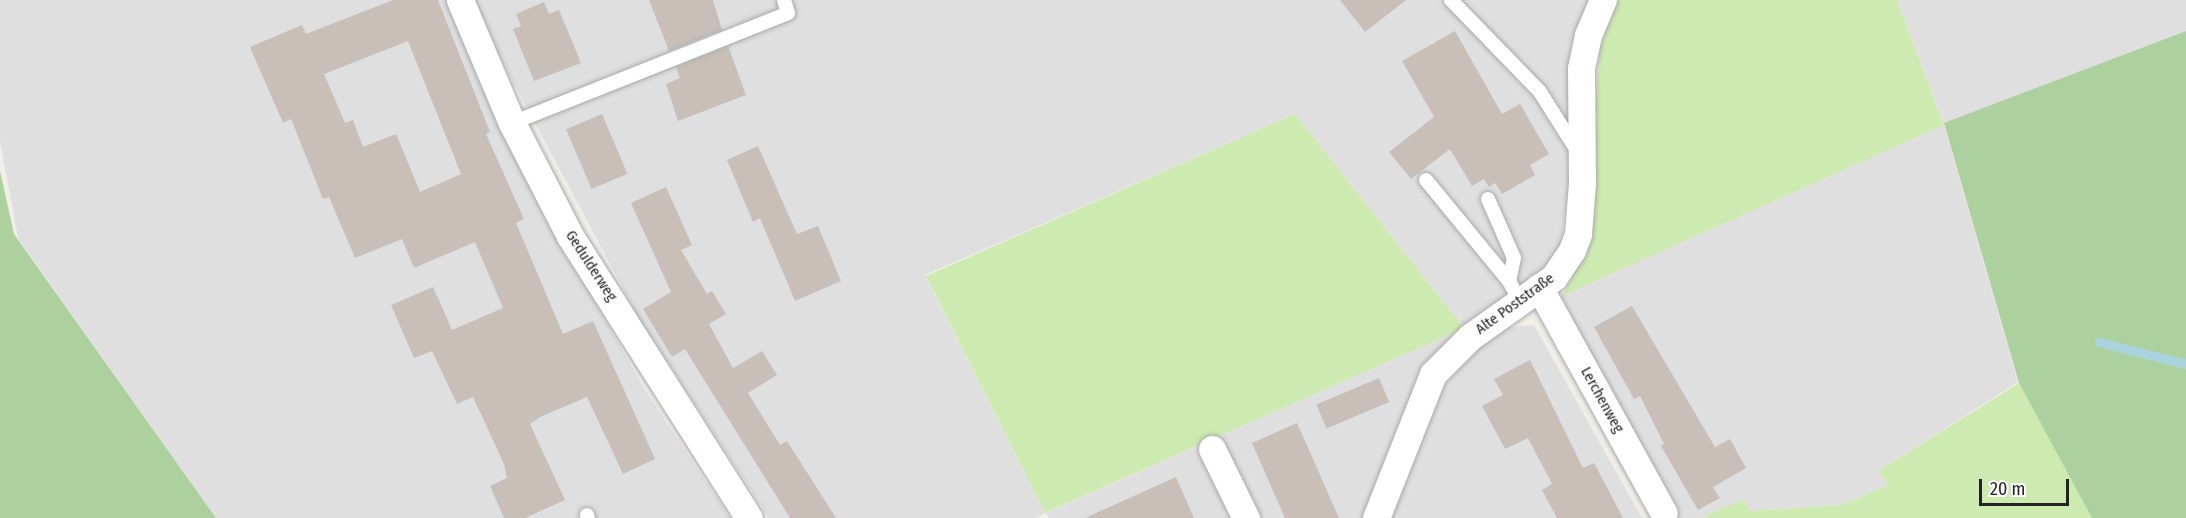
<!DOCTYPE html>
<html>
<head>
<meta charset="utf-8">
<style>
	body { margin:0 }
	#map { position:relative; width:2186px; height:518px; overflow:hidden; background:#f2efe9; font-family:"Fira Sans Condensed",sans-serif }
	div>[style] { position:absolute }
	.residential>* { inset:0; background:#e0dfdf }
	.grass>* { inset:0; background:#cdebb0 }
	.forest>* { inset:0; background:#add19e }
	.stream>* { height:9px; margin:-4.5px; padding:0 4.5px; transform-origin:4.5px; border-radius:4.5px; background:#aad3df }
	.building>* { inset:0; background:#c7bfb8; transform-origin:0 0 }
	.roads { filter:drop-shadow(0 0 2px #a9a9a9) drop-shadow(0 0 2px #a9a9a9) }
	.lane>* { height:14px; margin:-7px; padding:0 7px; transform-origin:7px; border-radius:7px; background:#fff }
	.street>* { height:27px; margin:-13.5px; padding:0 13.5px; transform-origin:13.5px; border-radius:13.5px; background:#fff }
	span { translate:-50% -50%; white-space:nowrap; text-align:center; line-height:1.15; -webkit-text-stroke:5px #fff; paint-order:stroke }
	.street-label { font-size:15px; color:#222 }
	.scale { position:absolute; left:1979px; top:479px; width:90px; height:27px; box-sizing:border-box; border:3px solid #222; border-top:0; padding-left:8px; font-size:18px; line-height:21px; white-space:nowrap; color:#222; -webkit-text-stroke:4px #fff; paint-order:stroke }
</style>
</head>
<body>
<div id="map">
	<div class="residential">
		<i style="clip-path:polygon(0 0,447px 0,507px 138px,641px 384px,730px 518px,216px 518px,18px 238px,0 141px)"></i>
		<i style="clip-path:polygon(474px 0,1593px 0,1561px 242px,1537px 284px,1464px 328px,1295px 114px,925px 275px,1045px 513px,1035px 518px,769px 518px,641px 322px,489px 37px)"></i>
		<i style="clip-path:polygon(1897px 0,2186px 0,2186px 31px,1944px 124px)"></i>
		<i style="clip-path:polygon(1944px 125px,2018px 382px,1878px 471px,1888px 485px,1842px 505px,1750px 511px,1743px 500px,1701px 518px,1676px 518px,1561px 296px)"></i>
		<i style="clip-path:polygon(1534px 325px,1642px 518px,1386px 518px,1437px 397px,1473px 349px,1506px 328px)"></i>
		<i style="clip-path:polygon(1463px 328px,1366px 518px,1259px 518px,1219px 436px)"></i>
		<i style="clip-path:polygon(1202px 444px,1232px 518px,1049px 518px,1046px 513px)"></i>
	</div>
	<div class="grass">
		<i style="clip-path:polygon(1616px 0,1897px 0,1944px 125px,1562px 296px,1585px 252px,1600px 49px)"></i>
		<i style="clip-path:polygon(1295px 114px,1464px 328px,1045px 513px,926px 276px)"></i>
		<i style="clip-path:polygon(2019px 383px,2093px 518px,1701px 518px,1744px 499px,1750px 511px,1842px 505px,1888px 485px,1878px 471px)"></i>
	</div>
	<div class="forest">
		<i style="clip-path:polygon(2186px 31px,2186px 518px,2092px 518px,2019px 383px,1944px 123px)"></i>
		<i style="clip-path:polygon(0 171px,14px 234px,216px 518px,0 518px)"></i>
	</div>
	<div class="stream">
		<i style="left:2099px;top:342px;width:90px;rotate:14.2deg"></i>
	</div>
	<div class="building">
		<i style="clip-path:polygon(evenodd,393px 0,438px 0,490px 132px,486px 134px,524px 219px,516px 223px,563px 334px,593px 321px,655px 459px,623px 474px,587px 397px,540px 417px,530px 424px,565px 500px,525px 518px,504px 518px,490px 486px,507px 478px,504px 464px,473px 397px,457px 404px,432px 351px,414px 358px,391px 305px,433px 287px,452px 330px,503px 308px,475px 242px,414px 268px,402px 239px,355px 258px,329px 197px,323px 199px,291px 119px,283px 123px,250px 47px,302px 25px,306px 34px,393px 0,408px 41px,461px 174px,420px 192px,396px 134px,363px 147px,353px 120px,345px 123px,324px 74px,408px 41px)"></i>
		<i style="clip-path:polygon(649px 0,713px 0,722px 30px,669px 51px)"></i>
		<i style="clip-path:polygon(1340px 0,1406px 0,1365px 32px)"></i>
		<i style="clip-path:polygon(544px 2px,549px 14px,559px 10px,581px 63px,534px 81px,513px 29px,521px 26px,516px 14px)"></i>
		<i style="clip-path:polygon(1455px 31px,1502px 114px,1520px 104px,1549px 154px,1530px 165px,1535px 175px,1502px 194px,1495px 183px,1489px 187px,1484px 179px,1472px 186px,1450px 149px,1411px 179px,1389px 152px,1434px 117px,1402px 61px)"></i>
		<i style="clip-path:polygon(728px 46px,746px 95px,678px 121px,666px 84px,680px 78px,676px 67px)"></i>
		<i style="left:602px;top:114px;width:65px;height:39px;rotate:67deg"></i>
		<i style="clip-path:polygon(758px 146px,797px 234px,818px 226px,841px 281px,795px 301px,760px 218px,753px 222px,727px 160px)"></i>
		<i style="clip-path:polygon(666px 187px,692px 245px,681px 250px,707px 294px,712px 291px,726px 314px,709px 324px,733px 368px,762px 351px,777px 375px,748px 393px,780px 445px,787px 441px,836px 518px,790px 518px,685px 349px,672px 357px,643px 309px,671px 292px,631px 203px)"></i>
		<i style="clip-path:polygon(1632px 306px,1715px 447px,1730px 439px,1746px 468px,1713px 487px,1720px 498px,1698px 510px,1661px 446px,1664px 444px,1640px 396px,1634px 399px,1594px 327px)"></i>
		<i style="clip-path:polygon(1530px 360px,1583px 468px,1594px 463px,1623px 518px,1557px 518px,1542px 490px,1552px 484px,1528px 438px,1505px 449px,1482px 406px,1503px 395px,1494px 379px)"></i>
		<i style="left:1379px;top:378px;width:26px;height:68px;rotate:67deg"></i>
		<i style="clip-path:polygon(1297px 423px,1339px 518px,1285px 518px,1252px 443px)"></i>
		<i style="clip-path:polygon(1176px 477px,1194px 518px,1085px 518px)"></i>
	</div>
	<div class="roads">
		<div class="lane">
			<i style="left:1451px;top:0;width:128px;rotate:45.9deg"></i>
			<i style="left:1540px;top:92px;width:67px;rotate:57.7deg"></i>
			<i style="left:512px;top:123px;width:297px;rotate:-21.7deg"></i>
			<i style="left:788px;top:13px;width:14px;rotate:-107deg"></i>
			<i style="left:1426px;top:180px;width:131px;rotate:50.6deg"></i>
			<i style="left:1509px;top:281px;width:23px;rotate:61deg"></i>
			<i style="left:1488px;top:199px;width:64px;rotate:66.2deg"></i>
			<i style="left:1514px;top:258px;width:24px;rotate:102deg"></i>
			<i style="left:587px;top:515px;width:3px;rotate:72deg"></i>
		</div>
		<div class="street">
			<i style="left:460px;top:0;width:134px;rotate:67.1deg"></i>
			<i style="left:512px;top:123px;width:127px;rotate:62.8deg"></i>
			<i style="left:570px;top:236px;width:334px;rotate:57.6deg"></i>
			<i style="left:1539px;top:287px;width:258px;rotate:61.1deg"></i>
			<i style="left:1212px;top:449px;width:77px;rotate:63.8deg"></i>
			<i style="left:1376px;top:518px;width:155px;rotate:-68.4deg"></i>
			<i style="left:1433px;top:374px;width:52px;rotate:-45deg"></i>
			<i style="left:1470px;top:337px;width:103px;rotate:-35.5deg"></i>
			<i style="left:1554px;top:277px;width:32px;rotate:-56deg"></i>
			<i style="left:1572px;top:250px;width:17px;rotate:-69deg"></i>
			<i style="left:1578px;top:234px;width:51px;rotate:-85.5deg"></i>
			<i style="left:1582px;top:183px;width:115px;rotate:-90.5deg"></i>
			<i style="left:1581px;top:68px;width:34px;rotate:-78deg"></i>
			<i style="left:1588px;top:35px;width:38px;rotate:-67deg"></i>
		</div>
	</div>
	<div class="street-label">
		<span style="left:591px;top:266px;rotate:57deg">Gedulderweg</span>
		<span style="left:1515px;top:304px;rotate:-36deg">Alte Poststraße</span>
		<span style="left:1602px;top:400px;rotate:61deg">Lerchenweg</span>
	</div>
	<div class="scale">20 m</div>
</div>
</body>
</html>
